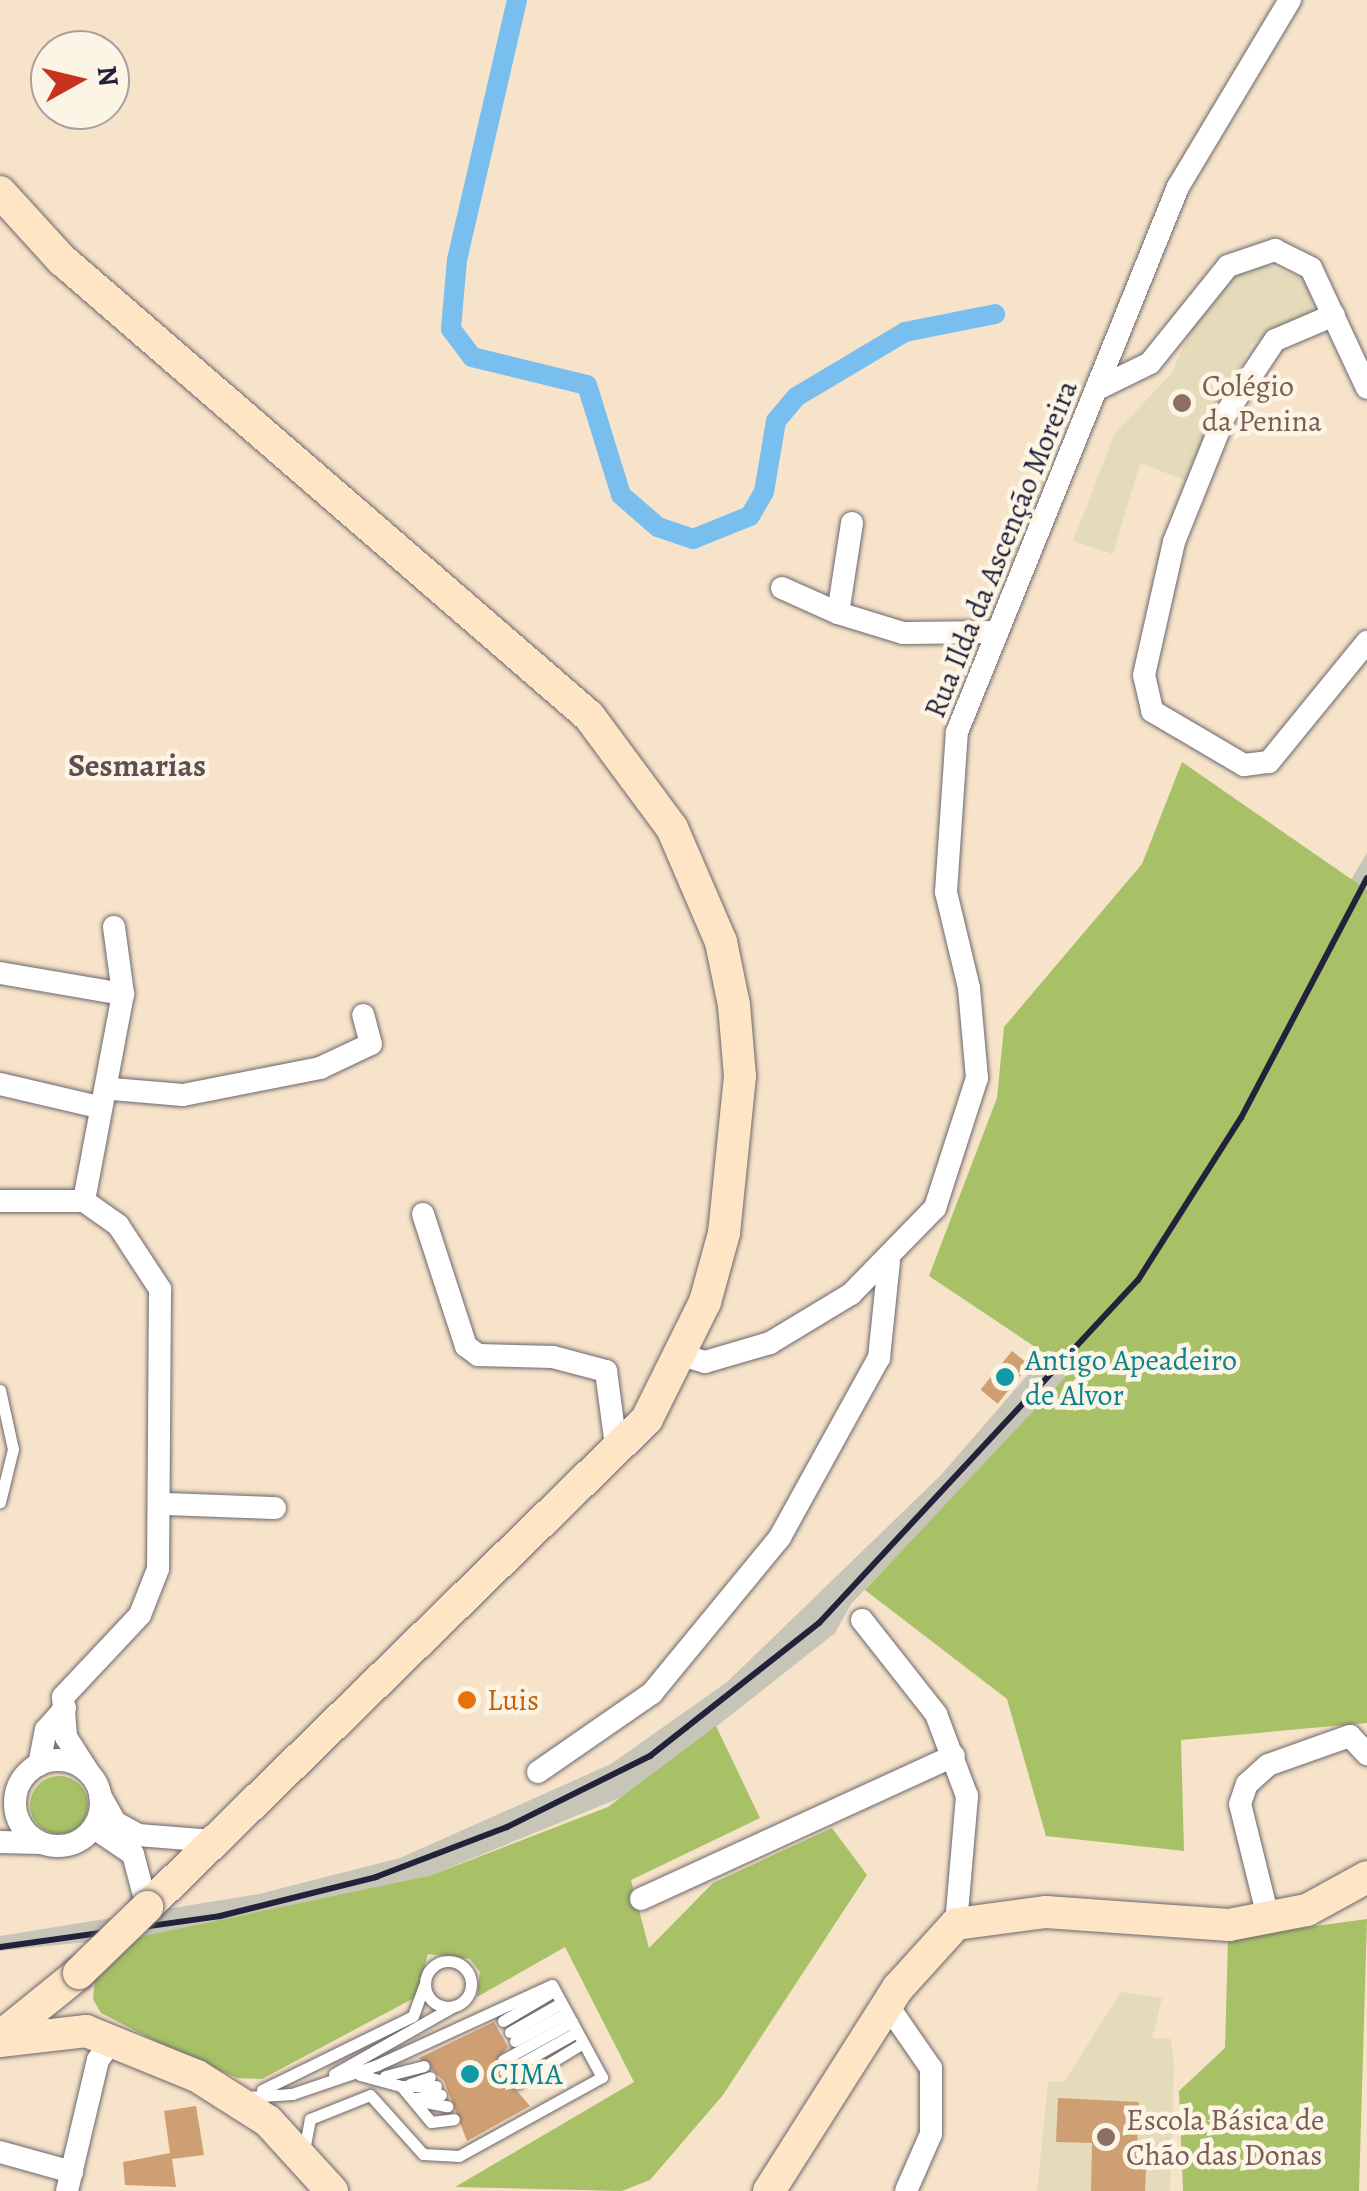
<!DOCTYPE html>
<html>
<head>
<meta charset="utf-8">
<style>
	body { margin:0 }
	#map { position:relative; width:1367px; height:2191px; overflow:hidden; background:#f6e3c9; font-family:Alegreya,serif }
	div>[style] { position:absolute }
	.built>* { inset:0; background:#e4dbba }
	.industrial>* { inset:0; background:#c6c5b8 }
	.green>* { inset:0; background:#a8c167 }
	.round { border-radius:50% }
	.canal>* { height:20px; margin:-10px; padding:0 10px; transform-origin:10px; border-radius:10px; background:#78bff0 }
	.building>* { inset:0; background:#cf9f74; transform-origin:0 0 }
	.roads { filter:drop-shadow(0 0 2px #6c666d) drop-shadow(0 0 2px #6c666d) }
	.lane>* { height:11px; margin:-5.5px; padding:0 5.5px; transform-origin:5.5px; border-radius:5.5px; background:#fff }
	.lane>.ring { margin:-5.5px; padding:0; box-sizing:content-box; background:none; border:11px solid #fff; border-radius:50% }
	.street>* { height:22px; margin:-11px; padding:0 11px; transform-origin:11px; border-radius:11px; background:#fff }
	.street>.ring { margin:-11px; padding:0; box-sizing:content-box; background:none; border:22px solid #fff; border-radius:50% }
	.secondary>* { height:32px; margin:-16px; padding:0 16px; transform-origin:16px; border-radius:16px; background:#fde5c5 }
	.rail>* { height:6px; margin:-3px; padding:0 3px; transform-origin:3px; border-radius:3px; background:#22223b }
	.bridges { filter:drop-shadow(0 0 2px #6c666d) drop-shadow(0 0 2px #6c666d) }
	.secondary-bridge>* { height:32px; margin:-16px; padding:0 16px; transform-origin:16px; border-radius:16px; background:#fde5c5 }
	.dots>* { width:28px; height:28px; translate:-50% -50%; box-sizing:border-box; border:5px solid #fcf5e5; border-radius:50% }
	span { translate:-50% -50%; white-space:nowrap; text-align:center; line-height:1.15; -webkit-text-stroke:9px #fcf5e5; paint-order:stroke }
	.education-label { font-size:30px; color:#785e54 }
	.left { translate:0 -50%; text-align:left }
	.street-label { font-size:30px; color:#22223b }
	.culture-label { font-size:30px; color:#0d838f }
	.food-label { font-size:30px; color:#c56008 }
	.neighbourhood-label { font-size:32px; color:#5f4e4f; font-weight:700 }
	.north { position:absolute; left:30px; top:30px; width:100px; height:100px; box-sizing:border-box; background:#fcf5e5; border:2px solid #a5a1a1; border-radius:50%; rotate:82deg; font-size:28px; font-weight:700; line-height:40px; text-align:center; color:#22223b }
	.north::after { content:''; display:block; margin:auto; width:35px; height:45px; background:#c8321e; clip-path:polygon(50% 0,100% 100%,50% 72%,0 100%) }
</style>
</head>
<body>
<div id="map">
	<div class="built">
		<i style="clip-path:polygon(1265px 264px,1308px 282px,1313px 312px,1251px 344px,1190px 482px,1140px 463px,1113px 554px,1073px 541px,1115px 433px,1172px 373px,1195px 320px,1238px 271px)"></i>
		<i style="clip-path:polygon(1121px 1992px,1162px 1998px,1152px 2038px,1171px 2039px,1174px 2065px,1170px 2191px,1037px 2191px,1048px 2082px,1064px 2082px)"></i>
	</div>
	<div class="industrial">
		<i style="clip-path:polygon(1367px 853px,1367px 899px,1112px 1333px,851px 1604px,835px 1633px,632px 1793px,429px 1876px,210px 1929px,0 1951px,0 1936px,259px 1894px,400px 1858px,611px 1764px,727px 1682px,941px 1475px,1107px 1283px)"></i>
	</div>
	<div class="green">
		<i style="clip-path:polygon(1182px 762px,1367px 890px,1367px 1723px,1181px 1740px,1184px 1851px,1046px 1836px,1007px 1699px,865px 1590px,1071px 1371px,929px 1276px,997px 1098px,1004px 1027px,1142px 864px)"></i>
		<i style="clip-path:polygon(716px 1726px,760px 1818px,631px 1880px,649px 1948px,713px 1883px,832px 1828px,867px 1875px,723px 2095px,650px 2180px,622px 2191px,455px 2187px,634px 2082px,565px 1947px,477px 1997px,480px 1972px,470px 1959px,428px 1954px,416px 1997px,262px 2079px,237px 2078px,165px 2046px,101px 2013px,93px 1999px,96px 1969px,125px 1940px,429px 1876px,608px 1807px)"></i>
		<i class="round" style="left:30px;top:1776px;width:58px;height:58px"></i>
		<i style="clip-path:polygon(1367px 1919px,1359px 2191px,1183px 2191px,1179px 2091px,1225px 2048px,1228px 1938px)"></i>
	</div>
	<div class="canal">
		<i style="left:517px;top:0;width:267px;rotate:103deg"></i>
		<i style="left:457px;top:260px;width:69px;rotate:95deg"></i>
		<i style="left:451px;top:329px;width:35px;rotate:53deg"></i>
		<i style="left:472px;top:357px;width:118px;rotate:13.7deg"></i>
		<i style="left:587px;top:385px;width:115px;rotate:72.8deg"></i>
		<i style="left:621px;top:495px;width:49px;rotate:40.9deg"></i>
		<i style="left:658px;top:527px;width:37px;rotate:19deg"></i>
		<i style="left:693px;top:539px;width:61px;rotate:-22deg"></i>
		<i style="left:750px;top:516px;width:28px;rotate:-60deg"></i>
		<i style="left:764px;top:492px;width:72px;rotate:-80.4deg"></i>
		<i style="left:776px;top:421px;width:31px;rotate:-50deg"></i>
		<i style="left:796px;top:397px;width:127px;rotate:-30.8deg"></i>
		<i style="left:905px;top:332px;width:92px;rotate:-11.3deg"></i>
	</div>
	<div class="building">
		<i style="left:1012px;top:1351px;width:22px;height:50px;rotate:39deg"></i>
		<i style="clip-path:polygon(494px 2022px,508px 2047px,494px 2064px,530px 2106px,467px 2141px,444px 2081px,419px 2058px)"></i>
		<i style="clip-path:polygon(1058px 2098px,1139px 2102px,1136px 2168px,1146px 2169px,1145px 2191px,1091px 2191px,1092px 2143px,1056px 2142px)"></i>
		<i style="clip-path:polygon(196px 2106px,204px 2155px,172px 2159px,176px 2187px,125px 2185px,123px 2162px,170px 2153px,164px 2111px)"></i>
	</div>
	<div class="roads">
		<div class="lane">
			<i style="left:0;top:1390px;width:60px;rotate:77.6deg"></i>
			<i style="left:13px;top:1449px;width:55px;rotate:103.8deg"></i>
			<i class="ring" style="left:425px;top:1961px;width:35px;height:35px"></i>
			<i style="left:503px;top:2021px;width:59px;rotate:-30.5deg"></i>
			<i style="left:510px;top:2032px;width:59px;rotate:-29.6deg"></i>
			<i style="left:515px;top:2041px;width:58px;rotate:-28.8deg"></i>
			<i style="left:503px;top:2060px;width:79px;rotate:-28.8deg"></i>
			<i style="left:509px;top:2070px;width:78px;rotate:-29.2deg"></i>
			<i style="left:334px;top:2074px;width:138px;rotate:-29.5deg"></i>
			<i style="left:360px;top:2075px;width:42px;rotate:15deg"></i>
			<i style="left:401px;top:2086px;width:47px;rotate:50.2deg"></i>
			<i style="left:431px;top:2122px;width:23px;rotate:-7deg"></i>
			<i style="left:385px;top:2076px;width:40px;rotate:-14.4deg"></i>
			<i style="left:517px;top:2083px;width:77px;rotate:-31.2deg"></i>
			<i style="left:410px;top:2084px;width:21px;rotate:-19deg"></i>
			<i style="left:401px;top:2086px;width:35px"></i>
			<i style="left:262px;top:2090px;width:168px;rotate:-26.1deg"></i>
			<i style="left:413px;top:2016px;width:32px;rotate:-70deg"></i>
			<i style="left:246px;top:2097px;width:46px;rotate:-3.7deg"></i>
			<i style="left:292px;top:2094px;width:90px;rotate:-18.8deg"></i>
			<i style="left:377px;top:2065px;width:192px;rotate:-24.6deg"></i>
			<i style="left:552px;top:1985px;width:105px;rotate:61.5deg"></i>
			<i style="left:602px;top:2077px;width:163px;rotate:151.1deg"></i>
			<i style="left:459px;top:2156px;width:36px;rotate:-177deg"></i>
			<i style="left:423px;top:2154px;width:79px;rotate:-131.9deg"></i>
			<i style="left:370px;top:2095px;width:65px;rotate:158.2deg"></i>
			<i style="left:310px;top:2119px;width:32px;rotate:101deg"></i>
			<i style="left:415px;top:2098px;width:26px;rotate:-7deg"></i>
			<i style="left:415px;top:2100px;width:33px;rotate:11deg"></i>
		</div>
		<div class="street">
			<i style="left:1334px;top:315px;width:64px;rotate:157deg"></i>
			<i style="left:1275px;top:340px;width:90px;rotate:123.7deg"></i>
			<i style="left:1225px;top:415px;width:137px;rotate:111.9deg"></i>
			<i style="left:1174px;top:542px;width:136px;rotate:102.7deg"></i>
			<i style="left:1144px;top:675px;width:37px;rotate:77deg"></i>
			<i style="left:1152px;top:711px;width:107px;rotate:30.4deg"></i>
			<i style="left:1244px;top:765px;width:25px;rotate:-7deg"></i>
			<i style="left:1269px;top:762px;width:155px;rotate:-50.8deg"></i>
			<i style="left:1097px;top:389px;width:59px;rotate:-26.1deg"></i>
			<i style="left:1150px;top:363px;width:124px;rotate:-51.2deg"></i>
			<i style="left:1228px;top:266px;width:50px;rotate:-18.8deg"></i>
			<i style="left:1275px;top:250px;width:40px;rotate:26.6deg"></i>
			<i style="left:1311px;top:268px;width:132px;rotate:65deg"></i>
			<i style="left:852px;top:523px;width:91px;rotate:98.8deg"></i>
			<i style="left:838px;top:613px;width:68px;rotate:17.1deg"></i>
			<i style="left:903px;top:633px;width:94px;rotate:-0.6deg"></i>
			<i style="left:782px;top:588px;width:61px;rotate:24.1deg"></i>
			<i style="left:114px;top:927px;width:68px;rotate:82.3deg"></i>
			<i style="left:0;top:973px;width:125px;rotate:9.7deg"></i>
			<i style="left:123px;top:994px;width:211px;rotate:100.7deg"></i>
			<i style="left:0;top:1084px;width:101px;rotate:13.2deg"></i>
			<i style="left:112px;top:1089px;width:71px;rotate:4.8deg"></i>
			<i style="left:183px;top:1095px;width:140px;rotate:-11.1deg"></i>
			<i style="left:320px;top:1068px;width:56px;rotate:-25.2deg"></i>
			<i style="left:371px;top:1044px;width:30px;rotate:-105deg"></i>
			<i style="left:0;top:1201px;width:84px"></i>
			<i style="left:84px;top:1201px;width:42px;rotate:35.2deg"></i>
			<i style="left:118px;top:1225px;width:77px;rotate:56.7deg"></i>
			<i style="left:160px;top:1289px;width:280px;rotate:90.4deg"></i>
			<i style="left:158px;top:1569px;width:49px;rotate:111.4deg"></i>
			<i style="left:140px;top:1615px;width:112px;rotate:133.2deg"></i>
			<i style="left:63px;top:1697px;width:40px;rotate:85.7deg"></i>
			<i style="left:66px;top:1737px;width:43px;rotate:57.4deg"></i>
			<i style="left:423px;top:1214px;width:139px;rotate:72deg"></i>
			<i style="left:466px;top:1346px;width:15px;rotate:37deg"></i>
			<i style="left:478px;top:1355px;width:75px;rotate:1.5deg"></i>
			<i style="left:553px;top:1357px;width:55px;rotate:14.8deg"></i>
			<i style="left:606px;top:1371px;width:83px;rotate:82.4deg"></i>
			<i style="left:682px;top:1355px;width:24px;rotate:17deg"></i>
			<i style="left:705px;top:1362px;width:68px;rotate:-16.3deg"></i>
			<i style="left:770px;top:1343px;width:95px;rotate:-31.2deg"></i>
			<i style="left:851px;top:1294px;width:120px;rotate:-45.7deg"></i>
			<i style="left:935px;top:1208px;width:137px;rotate:-72.1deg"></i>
			<i style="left:977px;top:1078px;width:90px;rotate:-95.1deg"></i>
			<i style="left:969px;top:988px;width:99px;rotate:-103.5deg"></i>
			<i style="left:946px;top:892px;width:160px;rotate:-86.1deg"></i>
			<i style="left:957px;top:732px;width:588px;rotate:-67.93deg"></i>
			<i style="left:1178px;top:187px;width:218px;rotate:-59.1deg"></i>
			<i style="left:164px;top:1504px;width:111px;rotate:2.1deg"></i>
			<i style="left:862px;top:1620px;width:120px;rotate:51.8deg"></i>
			<i style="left:936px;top:1714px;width:88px;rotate:69.3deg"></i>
			<i style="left:967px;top:1796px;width:128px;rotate:94.9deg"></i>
			<i class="ring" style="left:15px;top:1760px;width:64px;height:64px"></i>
			<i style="left:39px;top:1765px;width:36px;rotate:-79deg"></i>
			<i style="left:46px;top:1730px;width:29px;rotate:-49deg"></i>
			<i style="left:538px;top:1772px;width:139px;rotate:-34.7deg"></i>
			<i style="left:652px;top:1693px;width:202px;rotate:-50.6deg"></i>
			<i style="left:780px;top:1537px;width:205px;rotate:-61.1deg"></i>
			<i style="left:879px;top:1358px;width:97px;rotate:-84.1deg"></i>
			<i style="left:100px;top:1795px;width:31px;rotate:61deg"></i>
			<i style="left:115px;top:1822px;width:26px;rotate:29deg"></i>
			<i style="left:138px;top:1835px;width:75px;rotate:4.6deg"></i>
			<i style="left:103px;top:1834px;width:36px;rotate:34deg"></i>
			<i style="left:133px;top:1854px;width:55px;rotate:75.2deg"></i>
			<i style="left:0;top:1842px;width:41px;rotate:1.4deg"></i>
			<i style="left:641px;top:1899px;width:344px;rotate:-24.6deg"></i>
			<i style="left:1268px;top:1917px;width:116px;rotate:-103.9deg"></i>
			<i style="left:1240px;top:1804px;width:21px;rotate:-71deg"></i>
			<i style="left:1247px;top:1784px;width:28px;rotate:-42deg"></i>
			<i style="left:1268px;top:1765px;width:87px;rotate:-19.5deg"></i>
			<i style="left:1350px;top:1736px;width:25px;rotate:47deg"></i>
			<i style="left:888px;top:2006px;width:75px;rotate:55.3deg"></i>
			<i style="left:931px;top:2068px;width:66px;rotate:90deg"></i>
			<i style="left:931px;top:2134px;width:62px;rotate:113.7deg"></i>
			<i style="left:0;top:2152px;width:75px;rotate:15.5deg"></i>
			<i style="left:67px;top:2191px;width:135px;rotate:-76.7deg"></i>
			<i style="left:98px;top:2060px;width:26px;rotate:-53deg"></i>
		</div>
		<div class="secondary">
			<i style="left:0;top:192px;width:91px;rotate:47.7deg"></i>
			<i style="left:61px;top:259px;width:698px;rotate:40.88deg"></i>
			<i style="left:589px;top:716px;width:139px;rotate:53.5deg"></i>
			<i style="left:672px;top:828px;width:124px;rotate:66.7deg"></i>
			<i style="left:721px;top:942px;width:64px;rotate:78.3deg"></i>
			<i style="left:734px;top:1005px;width:71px;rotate:85.2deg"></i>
			<i style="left:740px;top:1076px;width:158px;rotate:95.8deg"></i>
			<i style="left:724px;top:1233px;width:72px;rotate:105.4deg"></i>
			<i style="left:705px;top:1302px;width:131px;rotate:116.4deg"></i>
			<i style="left:647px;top:1419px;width:699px;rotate:135.7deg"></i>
			<i style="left:5px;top:2033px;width:95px;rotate:-39deg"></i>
			<i style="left:0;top:2041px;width:87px;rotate:-6.6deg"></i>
			<i style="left:86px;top:2031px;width:120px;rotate:22.1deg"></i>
			<i style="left:197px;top:2076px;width:84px;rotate:32.4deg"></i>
			<i style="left:268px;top:2121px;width:95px;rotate:47.6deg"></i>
			<i style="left:769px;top:2191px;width:241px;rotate:-57.6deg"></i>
			<i style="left:898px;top:1988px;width:86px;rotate:-47.8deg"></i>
			<i style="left:956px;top:1924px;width:91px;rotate:-7.6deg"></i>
			<i style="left:1046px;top:1912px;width:183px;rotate:4.1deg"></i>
			<i style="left:1229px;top:1925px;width:79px;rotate:-10.9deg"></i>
			<i style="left:1307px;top:1910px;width:68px;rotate:-28.8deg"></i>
		</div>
	</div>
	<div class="rail">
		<i style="left:0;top:1947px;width:222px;rotate:-8deg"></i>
		<i style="left:220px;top:1916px;width:161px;rotate:-14deg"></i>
		<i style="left:376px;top:1877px;width:140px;rotate:-20.9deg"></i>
		<i style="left:507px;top:1827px;width:160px;rotate:-26.4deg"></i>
		<i style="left:650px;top:1756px;width:215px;rotate:-38.2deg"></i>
		<i style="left:819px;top:1623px;width:468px;rotate:-47.1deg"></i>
		<i style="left:1138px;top:1280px;width:192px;rotate:-57.6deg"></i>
		<i style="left:1241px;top:1118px;width:271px;rotate:-62.3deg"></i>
	</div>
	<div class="bridges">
		<div class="secondary-bridge">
			<i style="left:79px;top:1973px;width:95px;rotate:-44.1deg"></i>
		</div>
	</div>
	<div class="dots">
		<i style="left:1182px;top:403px;background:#8d6e63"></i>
		<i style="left:1005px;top:1377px;background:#0f9aa8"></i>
		<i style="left:467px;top:1700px;background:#e8710a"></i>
		<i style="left:470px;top:2074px;background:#0f9aa8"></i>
		<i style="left:1106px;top:2137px;background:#8d6e63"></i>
	</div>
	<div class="education-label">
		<span class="left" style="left:1202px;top:403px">Colégio<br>da Penina</span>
		<span class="left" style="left:1126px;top:2137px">Escola Básica de<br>Chão das Donas</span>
	</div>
	<div class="street-label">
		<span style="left:1001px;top:549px;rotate:-68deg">Rua Ilda da Ascenção Moreira</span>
	</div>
	<div class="culture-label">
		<span class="left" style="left:1025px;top:1377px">Antigo Apeadeiro<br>de Alvor</span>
		<span class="left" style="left:490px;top:2074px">CIMA</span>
	</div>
	<div class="food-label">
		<span class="left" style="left:487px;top:1700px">Luis</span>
	</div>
	<div class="neighbourhood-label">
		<span style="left:137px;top:765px">Sesmarias</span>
	</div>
	<div class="north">N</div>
</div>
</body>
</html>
